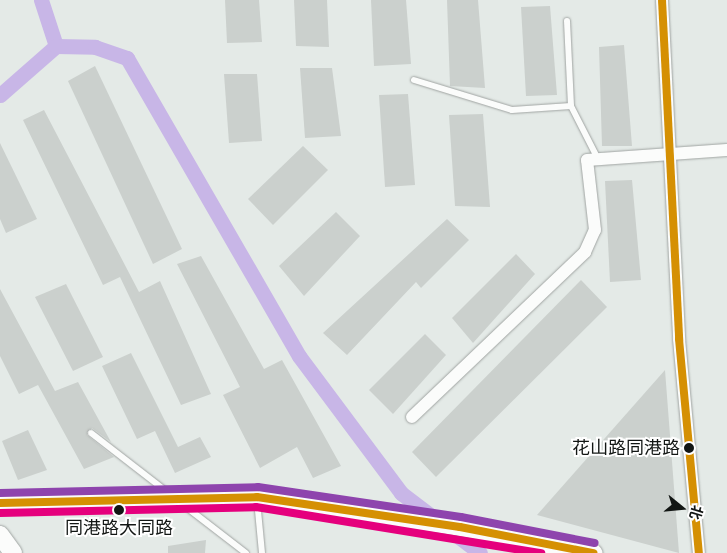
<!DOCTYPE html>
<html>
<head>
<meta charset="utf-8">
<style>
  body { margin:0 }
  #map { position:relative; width:727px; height:553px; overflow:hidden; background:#e4eae7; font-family:Jost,"Noto Sans SC",sans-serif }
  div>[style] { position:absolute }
  .canal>* { height:15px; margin:-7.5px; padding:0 7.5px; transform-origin:7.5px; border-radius:7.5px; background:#c8b6e7 }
  .building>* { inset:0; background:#cbd0cd }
  .roads { filter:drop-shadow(0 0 1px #a0a4a2) drop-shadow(0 0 1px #a0a4a2) }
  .lane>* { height:6px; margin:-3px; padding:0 3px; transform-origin:3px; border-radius:3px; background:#fbfcfb }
  .street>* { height:12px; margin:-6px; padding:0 6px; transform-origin:6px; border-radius:6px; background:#fbfcfb }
  .secondary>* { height:18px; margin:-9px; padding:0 9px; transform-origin:9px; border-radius:9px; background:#fbfcfb }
  .bus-1>* { height:8px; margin:-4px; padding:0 4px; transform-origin:4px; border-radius:4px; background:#d59003 }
  .bus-2>* { height:8px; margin:-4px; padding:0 4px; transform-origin:4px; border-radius:4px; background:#e5007d }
  .bus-3>* { height:8px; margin:-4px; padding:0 4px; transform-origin:4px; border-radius:4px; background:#8e44ad }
  .dots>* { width:14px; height:14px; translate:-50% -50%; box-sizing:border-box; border:2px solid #fff; border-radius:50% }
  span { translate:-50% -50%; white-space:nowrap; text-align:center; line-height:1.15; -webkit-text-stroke:4px #fff; paint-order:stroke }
  .bus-label { font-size:18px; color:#121614 }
  .right { translate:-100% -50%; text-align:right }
  .north { position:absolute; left:657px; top:483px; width:50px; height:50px; -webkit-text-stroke:4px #fff; paint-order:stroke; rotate:107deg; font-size:14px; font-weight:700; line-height:20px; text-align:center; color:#121614 }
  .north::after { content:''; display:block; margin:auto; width:18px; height:22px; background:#121614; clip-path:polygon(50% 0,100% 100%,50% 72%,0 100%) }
</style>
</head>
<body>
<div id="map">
  <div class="canal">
    <div style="left:41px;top:0;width:48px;rotate:71.9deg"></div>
    <div style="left:0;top:95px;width:74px;rotate:-41.2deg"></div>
    <div style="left:56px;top:46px;width:39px;rotate:1deg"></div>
    <div style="left:95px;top:47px;width:34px;rotate:19deg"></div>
    <div style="left:127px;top:58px;width:344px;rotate:60deg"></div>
    <div style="left:299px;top:356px;width:171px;rotate:53.3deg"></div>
    <div style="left:401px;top:493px;width:99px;rotate:37.2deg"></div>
  </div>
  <div class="building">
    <div style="clip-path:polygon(225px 0,259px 0,262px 42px,227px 43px)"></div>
    <div style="clip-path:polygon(294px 0,327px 0,329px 47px,296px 46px)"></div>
    <div style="clip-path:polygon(371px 0,406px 0,411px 64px,374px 66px)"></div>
    <div style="clip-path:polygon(447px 0,478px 0,485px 88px,450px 86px)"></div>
    <div style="clip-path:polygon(550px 6px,557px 95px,526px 96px,521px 7px)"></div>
    <div style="clip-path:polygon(624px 45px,632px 146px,602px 146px,599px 47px)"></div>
    <div style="clip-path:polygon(95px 66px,182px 249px,153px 264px,68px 81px)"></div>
    <div style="clip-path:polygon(300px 68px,332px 68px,341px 136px,305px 138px)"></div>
    <div style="clip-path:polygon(224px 74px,257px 74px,262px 141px,229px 143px)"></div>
    <div style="clip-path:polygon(408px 94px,415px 185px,385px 187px,379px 95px)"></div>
    <div style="clip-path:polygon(44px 110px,139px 292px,160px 281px,211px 394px,181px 405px,120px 277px,103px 285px,23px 120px)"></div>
    <div style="clip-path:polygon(483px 114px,490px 207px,455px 206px,449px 115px)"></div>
    <div style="clip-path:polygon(0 143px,37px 219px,6px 233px,0 219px)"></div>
    <div style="clip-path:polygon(303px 146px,328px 170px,273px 225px,248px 199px)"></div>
    <div style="clip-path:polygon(632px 180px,641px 280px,610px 282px,605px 181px)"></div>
    <div style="clip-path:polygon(336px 212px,360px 236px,304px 296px,279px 266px)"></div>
    <div style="clip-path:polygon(447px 219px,469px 240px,421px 288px,416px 282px,347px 355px,323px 333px)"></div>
    <div style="clip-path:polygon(516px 254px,535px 274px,473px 343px,452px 318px)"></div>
    <div style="clip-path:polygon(201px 256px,264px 369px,282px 360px,341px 466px,313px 478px,297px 447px,260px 468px,223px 395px,240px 387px,177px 264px)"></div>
    <div style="clip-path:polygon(581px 280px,607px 307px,436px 477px,412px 452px)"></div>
    <div style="clip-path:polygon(66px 284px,103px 357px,73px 371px,35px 297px)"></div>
    <div style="clip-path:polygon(0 289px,55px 391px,78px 382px,111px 442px,92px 428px,87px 435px,114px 457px,84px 469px,38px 385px,19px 394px,0 356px)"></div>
    <div style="clip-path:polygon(425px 334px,446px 355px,393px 414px,369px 390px)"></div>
    <div style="clip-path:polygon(131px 353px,178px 447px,200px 437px,211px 457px,175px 473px,155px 431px,137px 439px,102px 366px)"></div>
    <div style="clip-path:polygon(665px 370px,679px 553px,537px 515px)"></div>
    <div style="clip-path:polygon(28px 430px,47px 470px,18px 480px,2px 441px)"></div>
    <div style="clip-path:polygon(206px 540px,205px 553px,168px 553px,168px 546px)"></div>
  </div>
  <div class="roads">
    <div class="lane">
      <div style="left:567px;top:21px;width:85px;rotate:87.3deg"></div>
      <div style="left:571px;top:106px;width:59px;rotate:63deg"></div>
      <div style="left:414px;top:80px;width:102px;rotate:17deg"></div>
      <div style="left:512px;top:110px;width:59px;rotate:-3.9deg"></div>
      <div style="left:91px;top:433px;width:101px;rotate:37.8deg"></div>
      <div style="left:257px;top:500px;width:53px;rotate:84.6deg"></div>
      <div style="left:181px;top:503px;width:82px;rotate:37.6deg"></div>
    </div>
    <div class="street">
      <div style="left:662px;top:0;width:339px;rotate:87.1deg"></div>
      <div style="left:679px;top:339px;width:215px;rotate:84.7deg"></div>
      <div style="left:412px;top:417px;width:239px;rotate:-43.6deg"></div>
      <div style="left:585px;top:252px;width:24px;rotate:-66deg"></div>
      <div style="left:595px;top:230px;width:70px;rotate:-96.5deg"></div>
      <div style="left:587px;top:160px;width:140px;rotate:-4.1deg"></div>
    </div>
    <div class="secondary">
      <div style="left:0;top:503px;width:257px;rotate:-1.3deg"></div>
      <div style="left:257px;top:497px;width:205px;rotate:8.4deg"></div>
      <div style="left:460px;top:527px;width:136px;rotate:11.1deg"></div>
      <div style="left:0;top:535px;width:22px;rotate:54deg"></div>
    </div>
  </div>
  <div class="bus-1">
    <div style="left:662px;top:0;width:339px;rotate:87.1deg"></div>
    <div style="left:679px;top:339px;width:215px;rotate:84.7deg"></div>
    <div style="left:0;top:503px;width:257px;rotate:-1.3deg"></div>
    <div style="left:257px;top:497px;width:205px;rotate:8.4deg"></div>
    <div style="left:460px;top:527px;width:136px;rotate:11.1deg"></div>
  </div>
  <div class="bus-2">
    <div style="left:0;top:513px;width:256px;rotate:-1.3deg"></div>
    <div style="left:256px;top:507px;width:289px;rotate:9.2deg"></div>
  </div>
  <div class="bus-3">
    <div style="left:0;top:493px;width:258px;rotate:-1.3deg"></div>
    <div style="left:258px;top:487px;width:205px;rotate:8.4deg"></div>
    <div style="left:461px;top:517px;width:136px;rotate:11deg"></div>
  </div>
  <div class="dots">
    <div style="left:689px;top:448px;background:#121614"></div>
    <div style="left:119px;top:510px;background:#121614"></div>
  </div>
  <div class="bus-label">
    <span class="right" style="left:680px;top:448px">花山路同港路</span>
    <span style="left:119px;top:528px">同港路大同路</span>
  </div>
  <div class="north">北</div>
</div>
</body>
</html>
